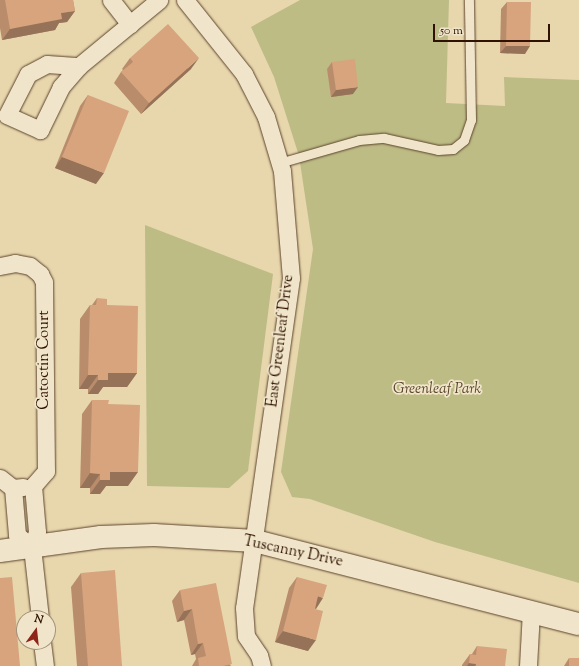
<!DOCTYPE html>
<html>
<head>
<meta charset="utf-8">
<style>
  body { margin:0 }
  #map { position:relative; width:579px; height:666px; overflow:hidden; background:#e8d7ad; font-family:"Sorts Mill Goudy",serif }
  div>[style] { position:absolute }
  .green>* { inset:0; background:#bdbc85 }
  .roads { filter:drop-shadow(0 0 1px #5d432c) drop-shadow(0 0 1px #5d432c) }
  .lane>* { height:9px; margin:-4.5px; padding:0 4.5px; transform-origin:4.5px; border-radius:4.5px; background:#f0e5ca }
  .street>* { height:17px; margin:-8.5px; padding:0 8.5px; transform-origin:8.5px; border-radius:8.5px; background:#f0e5ca }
  .secondary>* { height:22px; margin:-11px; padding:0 11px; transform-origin:11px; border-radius:11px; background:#f0e5ca }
  .wall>* { inset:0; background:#b98d6c }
  .shaded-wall>* { inset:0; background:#967358 }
  .building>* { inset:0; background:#d7a47e }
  span { translate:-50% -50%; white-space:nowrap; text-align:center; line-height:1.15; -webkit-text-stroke:3.5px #f0e5ca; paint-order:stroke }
  .street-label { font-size:15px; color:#2f1201 }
  .park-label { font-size:15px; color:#5a4529; font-style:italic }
  .north { position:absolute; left:16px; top:610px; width:40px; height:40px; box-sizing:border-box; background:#f0e5ca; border:1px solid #a3917a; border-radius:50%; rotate:15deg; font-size:11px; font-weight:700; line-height:16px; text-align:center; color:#2f1201 }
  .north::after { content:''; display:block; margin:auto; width:14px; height:18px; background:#8f2418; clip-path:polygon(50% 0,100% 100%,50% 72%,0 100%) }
  .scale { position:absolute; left:433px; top:24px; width:117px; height:18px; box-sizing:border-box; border:2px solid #2f1201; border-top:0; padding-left:5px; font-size:12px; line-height:14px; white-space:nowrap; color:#2f1201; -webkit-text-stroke:3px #f0e5ca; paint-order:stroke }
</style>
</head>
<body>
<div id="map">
  <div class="green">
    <div style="clip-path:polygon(300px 0,449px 0,446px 103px,505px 106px,504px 77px,579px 80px,579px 583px,435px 542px,310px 499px,292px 497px,281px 472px,313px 249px,299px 156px,274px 77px,251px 27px)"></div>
    <div style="clip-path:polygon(145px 225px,273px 274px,248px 471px,229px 488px,147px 486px)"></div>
  </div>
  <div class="roads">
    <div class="lane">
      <div style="left:279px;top:163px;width:83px;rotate:-16deg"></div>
      <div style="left:359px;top:140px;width:25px;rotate:-5deg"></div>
      <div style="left:384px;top:138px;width:55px;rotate:12.5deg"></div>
      <div style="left:438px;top:150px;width:15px;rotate:-4deg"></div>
      <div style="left:453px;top:149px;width:14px;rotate:-39deg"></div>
      <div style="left:464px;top:140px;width:21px;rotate:-71deg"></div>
      <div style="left:471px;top:120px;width:120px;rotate:-91deg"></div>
    </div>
    <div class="street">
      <div style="left:111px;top:0;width:31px;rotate:52deg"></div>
      <div style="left:185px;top:0;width:95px;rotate:51.4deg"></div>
      <div style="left:244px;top:74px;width:48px;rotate:62.9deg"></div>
      <div style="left:266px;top:117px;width:56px;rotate:73.5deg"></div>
      <div style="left:282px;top:171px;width:107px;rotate:85.2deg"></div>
      <div style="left:291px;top:278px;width:333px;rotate:98.1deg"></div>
      <div style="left:244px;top:608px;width:28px;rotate:86deg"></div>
      <div style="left:246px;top:636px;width:23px;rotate:56deg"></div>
      <div style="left:259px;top:655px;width:11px;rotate:75deg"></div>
      <div style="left:47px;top:64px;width:32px;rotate:4deg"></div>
      <div style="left:79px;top:66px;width:28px;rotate:131deg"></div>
      <div style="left:61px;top:87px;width:48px;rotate:116deg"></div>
      <div style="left:40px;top:130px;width:36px;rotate:-156deg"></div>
      <div style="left:7px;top:115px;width:46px;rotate:-62.9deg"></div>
      <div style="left:28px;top:74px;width:21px;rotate:-28deg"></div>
      <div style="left:79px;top:66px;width:104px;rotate:-39.5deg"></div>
      <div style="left:0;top:266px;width:15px;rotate:-11deg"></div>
      <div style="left:15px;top:263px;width:15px;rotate:11deg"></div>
      <div style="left:30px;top:266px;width:13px;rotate:39deg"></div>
      <div style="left:40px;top:274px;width:9px;rotate:63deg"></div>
      <div style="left:44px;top:282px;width:189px;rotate:89.4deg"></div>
      <div style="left:46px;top:471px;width:20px;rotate:131deg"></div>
      <div style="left:33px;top:486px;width:46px;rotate:85deg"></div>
      <div style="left:37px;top:532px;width:16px;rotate:108deg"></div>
      <div style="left:32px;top:547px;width:71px;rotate:83.6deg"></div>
      <div style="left:0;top:478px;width:16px;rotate:38deg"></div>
      <div style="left:13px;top:488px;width:10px;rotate:-6deg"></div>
      <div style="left:13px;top:488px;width:47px;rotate:85.1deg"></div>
      <div style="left:17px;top:535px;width:19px;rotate:39deg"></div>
      <div style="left:42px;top:642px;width:24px;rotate:83deg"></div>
      <div style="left:528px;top:666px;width:55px;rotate:-86.9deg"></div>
    </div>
    <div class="secondary">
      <div style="left:0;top:551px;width:102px;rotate:-7.9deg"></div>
      <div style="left:101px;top:537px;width:53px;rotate:-2.2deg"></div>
      <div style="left:154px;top:535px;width:101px;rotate:3.4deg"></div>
      <div style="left:255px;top:541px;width:334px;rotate:14.4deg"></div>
    </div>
  </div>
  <div class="wall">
    <div style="clip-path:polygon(0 0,73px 0,75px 11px,67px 22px,59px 23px,55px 30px,2px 40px,0 28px)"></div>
    <div style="clip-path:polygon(507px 2px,525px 54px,500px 53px,501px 9px)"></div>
    <div style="clip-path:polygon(130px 58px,191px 69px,141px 114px,114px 83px,121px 72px,123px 70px,122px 69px)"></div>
    <div style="clip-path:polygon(332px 62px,353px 94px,331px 97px,327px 69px)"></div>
    <div style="clip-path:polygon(88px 95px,96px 184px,55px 168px,80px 106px)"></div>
    <div style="clip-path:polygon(97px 298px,107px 305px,137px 373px,127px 387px,103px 387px,98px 394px,88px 394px,88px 389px,79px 389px,80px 319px,90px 305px,92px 305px)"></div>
    <div style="clip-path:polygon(92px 400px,108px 404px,128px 486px,106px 486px,100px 494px,90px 494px,90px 488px,80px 488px,82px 414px)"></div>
    <div style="clip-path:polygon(81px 573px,122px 666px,77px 666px,71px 587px)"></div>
    <div style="clip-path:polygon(297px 577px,316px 609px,315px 608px,308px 651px,275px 642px,289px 588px)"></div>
    <div style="clip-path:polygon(180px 590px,231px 666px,192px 666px,196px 659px,195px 654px,191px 655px,184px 620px,177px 622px,172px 601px)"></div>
    <div style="clip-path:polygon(477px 646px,505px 666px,462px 666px,462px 665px,470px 654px,472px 654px)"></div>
    <div style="clip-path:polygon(569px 658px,579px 666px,564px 666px)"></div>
  </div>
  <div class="shaded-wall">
    <div style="clip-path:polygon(75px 11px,67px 22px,59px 23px,55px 30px,2px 40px,10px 29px,61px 13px)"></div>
    <div style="clip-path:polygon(506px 46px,530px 46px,525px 54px,500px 53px)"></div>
    <div style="clip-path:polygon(199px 58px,191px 69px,141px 114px,149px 103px)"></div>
    <div style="clip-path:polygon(358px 87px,353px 94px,331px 97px,336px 90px)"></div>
    <div style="clip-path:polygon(62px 157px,104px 173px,96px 184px,55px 168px)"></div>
    <div style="clip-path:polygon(108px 373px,137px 373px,127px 387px,103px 387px,98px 394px,88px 394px,98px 380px)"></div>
    <div style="clip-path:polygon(88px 375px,98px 375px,88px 389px,79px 389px)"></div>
    <div style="clip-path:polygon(110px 472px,138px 472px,128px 486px,106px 486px,100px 494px,90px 494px,100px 480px)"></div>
    <div style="clip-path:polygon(90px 473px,100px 474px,90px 488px,80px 488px)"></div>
    <div style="clip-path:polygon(318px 596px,323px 598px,316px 609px,310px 607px)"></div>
    <div style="clip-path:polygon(192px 609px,184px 620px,177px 622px,184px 611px)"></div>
    <div style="clip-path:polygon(283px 631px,316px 640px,308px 651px,275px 642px)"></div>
    <div style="clip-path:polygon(203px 643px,195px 654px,191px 655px,198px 644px)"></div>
    <div style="clip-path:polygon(469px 663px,476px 664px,475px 666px,467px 666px)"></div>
  </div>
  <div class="building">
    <div style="clip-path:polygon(5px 0,73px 0,75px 11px,61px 13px,62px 19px,10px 29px)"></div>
    <div style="clip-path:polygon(507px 2px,531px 2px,530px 46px,506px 46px)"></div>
    <div style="clip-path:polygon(168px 24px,199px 58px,149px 103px,121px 72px,133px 62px,130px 58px)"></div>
    <div style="clip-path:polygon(355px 59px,358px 87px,336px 90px,332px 62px)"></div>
    <div style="clip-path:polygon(88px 95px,129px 111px,104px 173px,62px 157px)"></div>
    <div style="clip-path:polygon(97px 298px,107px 299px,107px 305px,138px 306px,137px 373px,108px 373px,108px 380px,98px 380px,98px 375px,88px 375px,90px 305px,96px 305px)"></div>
    <div style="clip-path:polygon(92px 400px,109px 400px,108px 404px,140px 405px,138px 472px,110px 472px,110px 480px,100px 480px,100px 474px,90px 473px)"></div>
    <div style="clip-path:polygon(115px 570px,122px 666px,88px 666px,81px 573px)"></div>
    <div style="clip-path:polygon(12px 577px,20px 666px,0 666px,0 578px)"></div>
    <div style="clip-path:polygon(297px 577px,327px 585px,323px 598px,318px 596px,315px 609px,323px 611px,316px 640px,283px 631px)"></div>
    <div style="clip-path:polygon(216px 583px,232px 664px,223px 666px,199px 666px,198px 658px,206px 656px,203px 643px,198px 644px,192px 609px,184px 611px,180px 590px)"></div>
    <div style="clip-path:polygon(477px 646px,507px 649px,505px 666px,476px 666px,476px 664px,469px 663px,470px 654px,476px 655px)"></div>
    <div style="clip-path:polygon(569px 658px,579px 658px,579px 666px,569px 666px)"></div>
  </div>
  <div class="street-label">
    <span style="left:281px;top:341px;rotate:-83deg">East Greenleaf Drive</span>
    <span style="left:45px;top:360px;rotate:-90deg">Catoctin Court</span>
    <span style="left:293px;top:552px;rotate:12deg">Tuscanny Drive</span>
  </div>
  <div class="park-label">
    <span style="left:437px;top:390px">Greenleaf Park</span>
  </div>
  <div class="north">N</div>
  <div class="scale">50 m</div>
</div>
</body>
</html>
